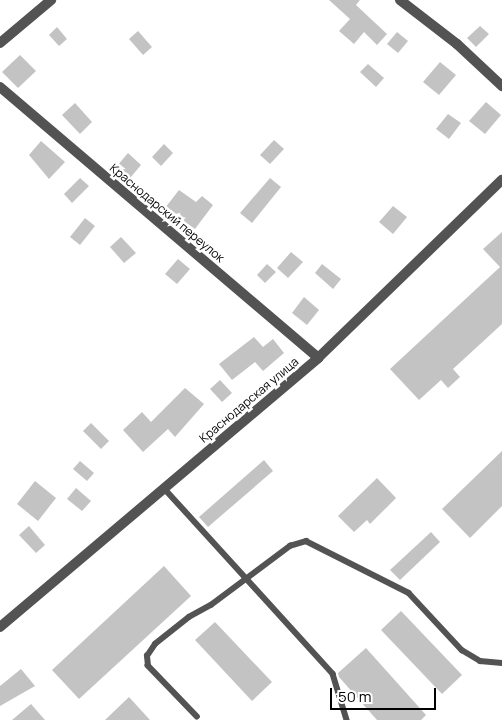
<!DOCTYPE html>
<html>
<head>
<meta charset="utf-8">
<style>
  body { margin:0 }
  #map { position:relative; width:502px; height:720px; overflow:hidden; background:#fff; font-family:Manrope,sans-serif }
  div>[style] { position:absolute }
  .building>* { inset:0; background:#c3c3c3 }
  .lane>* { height:5.5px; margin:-2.75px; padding:0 2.75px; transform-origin:2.75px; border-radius:2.75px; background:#535353 }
  .street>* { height:10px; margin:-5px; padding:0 5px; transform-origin:5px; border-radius:5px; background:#535353 }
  span { translate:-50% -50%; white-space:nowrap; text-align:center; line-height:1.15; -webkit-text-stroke:5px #fff; paint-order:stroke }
  .street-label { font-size:12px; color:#000 }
  .scale { position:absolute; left:330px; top:688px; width:106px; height:22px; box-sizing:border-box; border:2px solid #000; border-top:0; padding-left:6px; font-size:15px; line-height:18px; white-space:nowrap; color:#000; -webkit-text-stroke:4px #fff; paint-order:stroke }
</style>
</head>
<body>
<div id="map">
  <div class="building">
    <div style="clip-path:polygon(329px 0,360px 0,356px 5px,387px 34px,377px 45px,364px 32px,354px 44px,339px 31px,350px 19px)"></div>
    <div style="clip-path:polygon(480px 26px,489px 34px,476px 47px,467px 38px)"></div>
    <div style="clip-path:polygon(57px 27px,67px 39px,59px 46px,49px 35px)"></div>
    <div style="clip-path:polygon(138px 31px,152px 47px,143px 55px,129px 39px)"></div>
    <div style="clip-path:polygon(397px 32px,408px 41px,398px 53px,387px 44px)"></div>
    <div style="clip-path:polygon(20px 55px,36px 71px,18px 88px,2px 72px)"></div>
    <div style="clip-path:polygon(440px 62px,456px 75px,439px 95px,423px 82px)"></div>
    <div style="clip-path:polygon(368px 64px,384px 78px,376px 87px,360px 72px)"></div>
    <div style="clip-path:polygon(486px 102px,501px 115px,485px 134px,469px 121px)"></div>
    <div style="clip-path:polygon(75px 103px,92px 122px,80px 134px,62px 115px)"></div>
    <div style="clip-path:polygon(448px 114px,461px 123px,449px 139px,436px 129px)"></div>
    <div style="clip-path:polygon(274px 140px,284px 149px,270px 164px,260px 155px)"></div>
    <div style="clip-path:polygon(41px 141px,65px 162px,49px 179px,29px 155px)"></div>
    <div style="clip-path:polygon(164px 144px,173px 153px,161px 166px,152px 157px)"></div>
    <div style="clip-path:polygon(128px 153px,141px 165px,130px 178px,117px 166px)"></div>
    <div style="clip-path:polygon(80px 178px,89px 186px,72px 203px,64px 194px)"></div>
    <div style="clip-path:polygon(270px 178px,281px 187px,252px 223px,240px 213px)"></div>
    <div style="clip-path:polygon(179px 190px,196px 202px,202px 196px,213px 205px,195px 229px,165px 208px)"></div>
    <div style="clip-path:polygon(393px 206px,407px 217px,393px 234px,379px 222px)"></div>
    <div style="clip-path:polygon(85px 218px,95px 226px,80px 245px,70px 237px)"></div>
    <div style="clip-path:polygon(502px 232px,502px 324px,453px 369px,460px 377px,448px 388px,441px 380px,419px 400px,390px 369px,500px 267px,483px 249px)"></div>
    <div style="clip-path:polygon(121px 237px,136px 253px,124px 263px,110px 247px)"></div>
    <div style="clip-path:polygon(291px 252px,303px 262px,288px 278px,277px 268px)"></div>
    <div style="clip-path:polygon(178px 259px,190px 269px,177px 284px,165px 274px)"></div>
    <div style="clip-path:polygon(267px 264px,276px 272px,265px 283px,257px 275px)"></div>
    <div style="clip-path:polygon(322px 264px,341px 279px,333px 289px,315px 273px)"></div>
    <div style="clip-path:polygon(304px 297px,319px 310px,307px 325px,292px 313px)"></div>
    <div style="clip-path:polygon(254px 337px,263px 347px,273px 339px,284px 353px,263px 371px,255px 362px,232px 380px,219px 364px)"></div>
    <div style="clip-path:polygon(220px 380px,232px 393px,222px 402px,210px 389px)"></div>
    <div style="clip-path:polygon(185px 388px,204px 404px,175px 437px,168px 429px,143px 452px,123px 430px,142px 412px,151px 422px)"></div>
    <div style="clip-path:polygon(91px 423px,109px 441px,101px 449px,83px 431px)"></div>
    <div style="clip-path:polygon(502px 451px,502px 506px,470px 538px,442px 509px)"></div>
    <div style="clip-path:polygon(264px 460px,273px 471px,208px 527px,199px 517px)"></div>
    <div style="clip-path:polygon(80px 461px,94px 473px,87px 481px,73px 469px)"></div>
    <div style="clip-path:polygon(377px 478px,396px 498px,370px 524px,367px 520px,354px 532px,338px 516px)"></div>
    <div style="clip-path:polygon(35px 481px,56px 498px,38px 521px,17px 504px)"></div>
    <div style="clip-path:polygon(76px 488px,91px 501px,82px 511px,67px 499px)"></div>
    <div style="clip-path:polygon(29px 526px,45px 545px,36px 553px,19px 535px)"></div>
    <div style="clip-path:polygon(431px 532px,440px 542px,400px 580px,390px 570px)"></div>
    <div style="clip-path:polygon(164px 566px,191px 596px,79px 699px,52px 670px)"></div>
    <div style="clip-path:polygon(401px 611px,462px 675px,442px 694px,381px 630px)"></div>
    <div style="clip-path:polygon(215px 622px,272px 682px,252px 701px,195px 640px)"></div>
    <div style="clip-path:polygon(366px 648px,426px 715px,421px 720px,377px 720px,339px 677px,338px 673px)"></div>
    <div style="clip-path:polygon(21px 669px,35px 686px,0 706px,0 686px)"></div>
    <div style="clip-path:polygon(129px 697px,150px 720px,105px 720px)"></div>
    <div style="clip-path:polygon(31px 704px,45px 720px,12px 720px)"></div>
  </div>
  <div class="lane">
    <div style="left:164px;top:488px;width:251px;rotate:47.7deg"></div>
    <div style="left:333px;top:674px;width:48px;rotate:73.1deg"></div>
    <div style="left:197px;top:717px;width:71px;rotate:-133.9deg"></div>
    <div style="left:148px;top:666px;width:10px;rotate:-96deg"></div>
    <div style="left:147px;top:656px;width:14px;rotate:-56deg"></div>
    <div style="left:155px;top:644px;width:43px;rotate:-38.5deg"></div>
    <div style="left:189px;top:617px;width:25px;rotate:-29deg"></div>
    <div style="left:211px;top:605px;width:99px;rotate:-36.8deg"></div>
    <div style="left:290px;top:546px;width:17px;rotate:-17deg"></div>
    <div style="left:306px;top:541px;width:115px;rotate:26.8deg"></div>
    <div style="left:409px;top:593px;width:78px;rotate:47.1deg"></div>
    <div style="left:462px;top:650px;width:21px;rotate:31deg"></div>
    <div style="left:480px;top:661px;width:22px;rotate:5deg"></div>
  </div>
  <div class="street">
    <div style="left:400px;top:0;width:72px;rotate:37.7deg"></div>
    <div style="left:457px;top:44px;width:62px;rotate:43deg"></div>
    <div style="left:0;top:43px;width:67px;rotate:-40.1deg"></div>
    <div style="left:0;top:87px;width:418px;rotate:40.4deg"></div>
    <div style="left:0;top:627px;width:417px;rotate:-40.2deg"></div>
    <div style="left:318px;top:358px;width:256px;rotate:-44.1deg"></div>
  </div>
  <div class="street-label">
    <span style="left:167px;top:213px;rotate:40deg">Краснодарский переулок</span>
    <span style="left:249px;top:400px;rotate:-40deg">Краснодарская улица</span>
  </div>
  <div class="scale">50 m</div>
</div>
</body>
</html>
